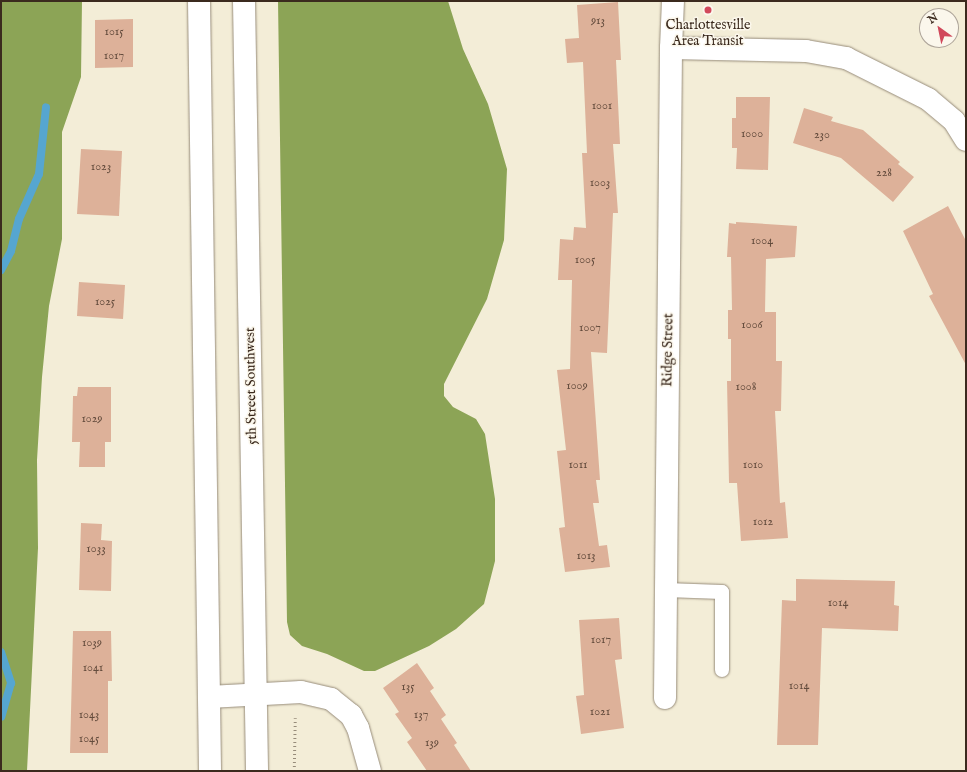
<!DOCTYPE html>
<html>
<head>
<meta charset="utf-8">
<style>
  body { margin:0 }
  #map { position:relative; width:967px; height:772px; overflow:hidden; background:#f3edd7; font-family:"IM FELL English",serif }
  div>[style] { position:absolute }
  .forest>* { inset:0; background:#8ca456 }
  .stream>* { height:8px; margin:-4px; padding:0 4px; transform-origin:4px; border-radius:4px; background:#56a6d0 }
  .building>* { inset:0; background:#ddb199 }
  .path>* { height:2.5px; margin-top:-1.25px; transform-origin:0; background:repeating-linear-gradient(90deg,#978c7a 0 1px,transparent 0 4px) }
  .roads { filter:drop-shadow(0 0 1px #978c7a) drop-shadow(0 0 1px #978c7a) }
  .lane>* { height:14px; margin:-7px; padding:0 7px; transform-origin:7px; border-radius:7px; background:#fff }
  .street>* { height:22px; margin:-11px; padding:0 11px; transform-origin:11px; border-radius:11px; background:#fff }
  .secondary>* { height:22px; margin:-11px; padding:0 11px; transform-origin:11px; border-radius:11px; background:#fff }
  .dots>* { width:11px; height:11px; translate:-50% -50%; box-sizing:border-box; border:2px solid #fbf7ec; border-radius:50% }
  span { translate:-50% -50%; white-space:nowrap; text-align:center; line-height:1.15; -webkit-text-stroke:3px #fbf7ec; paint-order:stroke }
  .number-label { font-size:12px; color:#644c3d }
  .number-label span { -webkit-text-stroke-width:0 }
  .poi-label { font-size:14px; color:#3b2a1e }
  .street-label { font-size:14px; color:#3b2a1e }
  .frame { position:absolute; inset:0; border:2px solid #3b2a1e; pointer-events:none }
  .north { position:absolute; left:919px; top:8px; width:40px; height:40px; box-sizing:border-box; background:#fbf7ec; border:1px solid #aea59a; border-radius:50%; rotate:327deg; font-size:11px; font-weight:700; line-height:16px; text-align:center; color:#3b2a1e }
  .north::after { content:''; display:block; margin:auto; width:14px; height:18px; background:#d1495b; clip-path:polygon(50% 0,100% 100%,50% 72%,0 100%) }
</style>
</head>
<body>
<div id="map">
  <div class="forest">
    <div style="clip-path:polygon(1px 1px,82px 1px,81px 77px,62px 132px,62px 239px,49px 306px,42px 377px,37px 460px,38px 548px,27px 771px,1px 771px)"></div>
    <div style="clip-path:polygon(278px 1px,448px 1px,463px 49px,488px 104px,507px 169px,504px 240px,487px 299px,444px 384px,444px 396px,453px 407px,476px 419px,485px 434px,495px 499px,495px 561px,484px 604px,456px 629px,429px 646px,375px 671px,364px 671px,327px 654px,302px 646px,290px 635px,287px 622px)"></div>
  </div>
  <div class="stream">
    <div style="left:1px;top:270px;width:21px;rotate:-62deg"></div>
    <div style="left:11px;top:251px;width:33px;rotate:-76deg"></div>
    <div style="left:19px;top:219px;width:49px;rotate:-66deg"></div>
    <div style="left:39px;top:174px;width:67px;rotate:-84deg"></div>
    <div style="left:1px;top:652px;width:33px;rotate:72deg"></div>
    <div style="left:11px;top:683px;width:35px;rotate:106deg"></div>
  </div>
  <div class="building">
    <div style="clip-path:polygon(618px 2px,621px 60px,616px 60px,620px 144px,613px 144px,618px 213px,613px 213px,607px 353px,591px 352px,600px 480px,596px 480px,599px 503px,593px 503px,599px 546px,607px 545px,610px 567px,565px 572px,559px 528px,565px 527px,557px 451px,566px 450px,557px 370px,570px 369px,572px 280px,558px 280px,560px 239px,573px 240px,574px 227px,586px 228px,582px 153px,587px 153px,583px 62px,567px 63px,565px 39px,579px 38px,577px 5px)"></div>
    <div style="clip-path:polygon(133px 19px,133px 67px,95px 68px,95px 20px)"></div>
    <div style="clip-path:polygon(736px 97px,770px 97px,768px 170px,736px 169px,737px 148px,732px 148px,732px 118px,736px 118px)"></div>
    <div style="clip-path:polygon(804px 108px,833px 117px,831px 121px,863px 130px,900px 162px,898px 164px,914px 177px,893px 202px,841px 158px,793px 143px)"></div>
    <div style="clip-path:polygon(81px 149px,122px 151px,119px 216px,77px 214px)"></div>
    <div style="clip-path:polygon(948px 206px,966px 241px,966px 365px,929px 296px,933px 294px,903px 231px)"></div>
    <div style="clip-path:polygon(736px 222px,797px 226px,795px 257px,766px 259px,765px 312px,776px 312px,776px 361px,782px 361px,781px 411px,775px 411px,780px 503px,785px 502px,788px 538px,741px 541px,737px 483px,729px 483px,727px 381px,731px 381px,731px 339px,728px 339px,728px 310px,732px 310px,731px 257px,727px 257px,729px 223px,736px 224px)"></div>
    <div style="clip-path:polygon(79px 282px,125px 285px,123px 319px,77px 316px)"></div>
    <div style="clip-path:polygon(78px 387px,111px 387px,111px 442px,105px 442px,105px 467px,79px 467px,80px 442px,72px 442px,73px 396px,77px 396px)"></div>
    <div style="clip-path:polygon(81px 523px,102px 524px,101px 540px,112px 541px,111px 591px,79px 590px)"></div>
    <div style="clip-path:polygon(796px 579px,895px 581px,894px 605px,899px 606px,898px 631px,822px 628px,818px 745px,777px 745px,782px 600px,796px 601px)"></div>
    <div style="clip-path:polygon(619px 618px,622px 659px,615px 660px,624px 728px,581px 734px,576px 696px,584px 695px,579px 620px)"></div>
    <div style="clip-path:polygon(73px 631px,111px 631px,112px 681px,108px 681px,108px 753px,70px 753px)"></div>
    <div style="clip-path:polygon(417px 663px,434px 688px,430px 691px,446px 715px,441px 719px,457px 743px,454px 745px,471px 771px,427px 771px,407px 742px,412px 738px,395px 714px,399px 712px,383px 688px)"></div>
  </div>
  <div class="path">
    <div style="left:294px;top:771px;width:53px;rotate:-88.9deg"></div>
  </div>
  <div class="roads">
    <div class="lane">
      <div style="left:666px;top:590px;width:56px;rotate:2deg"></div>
      <div style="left:722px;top:592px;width:78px;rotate:90deg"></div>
    </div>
    <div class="street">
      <div style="left:671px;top:48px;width:135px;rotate:1.3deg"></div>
      <div style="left:806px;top:51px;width:41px;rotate:9.9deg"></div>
      <div style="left:846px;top:58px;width:92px;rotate:26.6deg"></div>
      <div style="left:928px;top:99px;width:34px;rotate:40deg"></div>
      <div style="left:954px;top:121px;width:22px;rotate:58deg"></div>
      <div style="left:209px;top:697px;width:92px;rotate:-3.1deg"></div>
      <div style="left:301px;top:692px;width:31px;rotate:13deg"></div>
      <div style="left:331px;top:699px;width:26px;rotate:39deg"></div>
      <div style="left:351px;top:715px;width:15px;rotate:62deg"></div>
      <div style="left:358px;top:728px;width:45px;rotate:74.4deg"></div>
      <div style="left:665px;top:698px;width:650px;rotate:-89.47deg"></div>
      <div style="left:671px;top:48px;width:47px;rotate:-87.6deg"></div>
    </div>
    <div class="secondary">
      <div style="left:199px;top:1px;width:770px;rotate:89.18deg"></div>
      <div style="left:244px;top:1px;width:770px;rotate:89.03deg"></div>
    </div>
  </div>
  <div class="dots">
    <div style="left:708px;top:10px;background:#d1495b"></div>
  </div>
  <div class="number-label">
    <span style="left:598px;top:21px">913</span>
    <span style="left:114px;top:32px">1015</span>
    <span style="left:114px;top:56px">1017</span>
    <span style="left:602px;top:106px">1001</span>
    <span style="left:752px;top:134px">1000</span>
    <span style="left:822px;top:135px">230</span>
    <span style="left:101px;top:167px">1023</span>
    <span style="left:884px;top:173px">228</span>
    <span style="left:600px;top:183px">1003</span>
    <span style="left:762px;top:241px">1004</span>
    <span style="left:585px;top:260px">1005</span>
    <span style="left:105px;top:302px">1025</span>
    <span style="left:752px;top:325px">1006</span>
    <span style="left:590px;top:328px">1007</span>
    <span style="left:577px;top:386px">1009</span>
    <span style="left:746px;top:387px">1008</span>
    <span style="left:92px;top:419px">1029</span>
    <span style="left:578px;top:465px">1011</span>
    <span style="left:753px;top:465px">1010</span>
    <span style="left:763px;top:522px">1012</span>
    <span style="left:96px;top:549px">1033</span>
    <span style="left:586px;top:556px">1013</span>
    <span style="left:838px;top:603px">1014</span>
    <span style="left:601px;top:640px">1017</span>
    <span style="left:92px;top:643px">1039</span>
    <span style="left:93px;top:668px">1041</span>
    <span style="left:799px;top:686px">1014</span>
    <span style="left:408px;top:687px">135</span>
    <span style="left:600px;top:712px">1021</span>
    <span style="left:89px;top:715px">1043</span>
    <span style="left:421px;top:715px">137</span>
    <span style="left:89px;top:739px">1045</span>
    <span style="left:432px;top:743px">139</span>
  </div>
  <div class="poi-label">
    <span style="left:708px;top:33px">Charlottesville<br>Area Transit</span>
  </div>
  <div class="street-label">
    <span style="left:668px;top:350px;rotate:-89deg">Ridge Street</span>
    <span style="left:251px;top:386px;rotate:-91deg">5th Street Southwest</span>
  </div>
  <div class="frame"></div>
  <div class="north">N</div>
</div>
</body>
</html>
